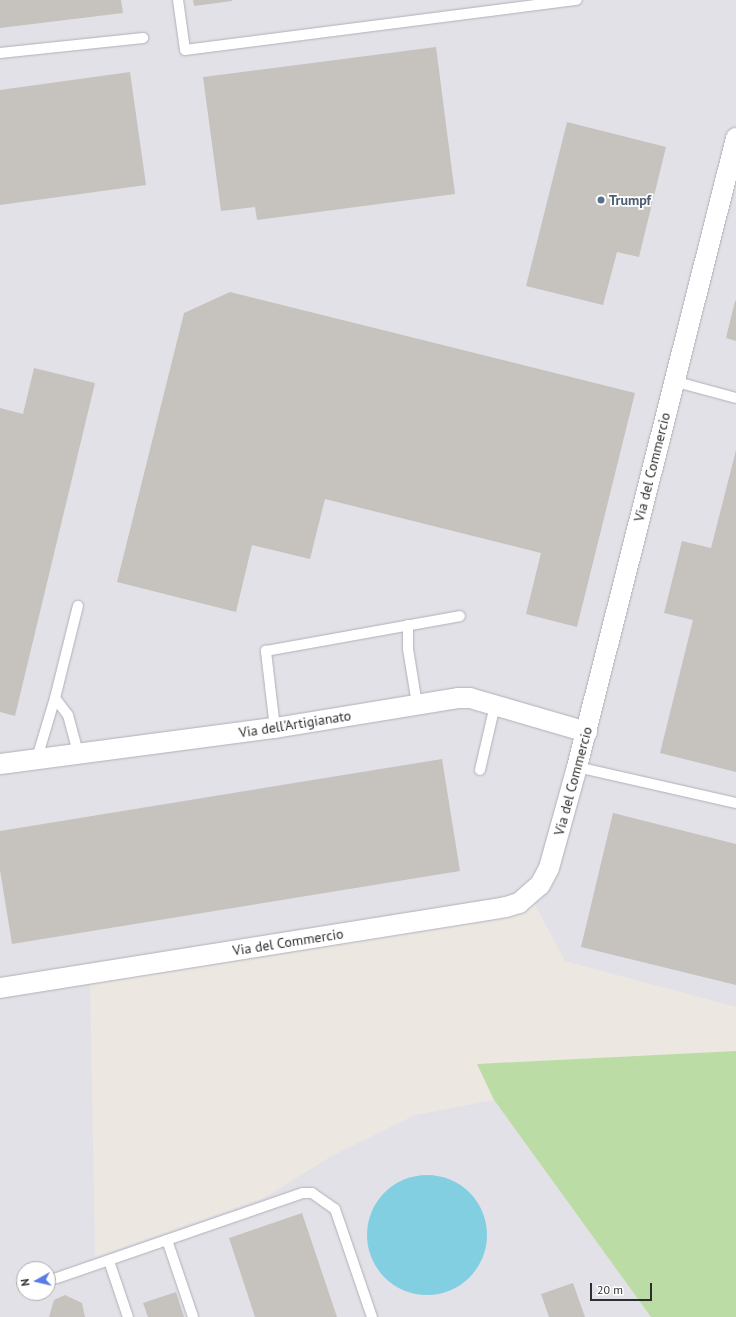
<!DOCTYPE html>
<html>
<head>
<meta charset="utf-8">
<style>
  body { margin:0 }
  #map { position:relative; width:736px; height:1317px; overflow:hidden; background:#ede7e2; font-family:"PT Sans",sans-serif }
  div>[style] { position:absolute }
  .industrial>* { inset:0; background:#e2e1e7 }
  .green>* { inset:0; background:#bcdca6 }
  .water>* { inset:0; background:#83cfe2 }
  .round { border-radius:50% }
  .building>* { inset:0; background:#c6c2bd }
  .roads { filter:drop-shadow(0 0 1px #aeb1b8) drop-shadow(0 0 1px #aeb1b8) }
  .service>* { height:10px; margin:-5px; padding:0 5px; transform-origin:5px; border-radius:5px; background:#fff }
  .minor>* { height:20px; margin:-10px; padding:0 10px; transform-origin:10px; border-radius:10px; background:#fff }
  .dots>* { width:11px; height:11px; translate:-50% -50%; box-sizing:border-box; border:2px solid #fff; border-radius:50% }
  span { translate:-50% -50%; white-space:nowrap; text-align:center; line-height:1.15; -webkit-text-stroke:3.5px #fff; paint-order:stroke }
  .service-label { font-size:14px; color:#4e5e75; font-weight:700 }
  .left { translate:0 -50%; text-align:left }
  .street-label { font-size:14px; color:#2e2e2e }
  .north { position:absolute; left:16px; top:1261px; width:40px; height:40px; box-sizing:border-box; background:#fff; border:1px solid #ababab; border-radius:50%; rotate:262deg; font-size:11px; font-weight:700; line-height:16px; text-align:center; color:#2e2e2e }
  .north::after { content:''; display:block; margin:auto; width:14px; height:18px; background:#577ce5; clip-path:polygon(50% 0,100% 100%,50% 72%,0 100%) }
  .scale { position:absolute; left:590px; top:1283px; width:62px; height:18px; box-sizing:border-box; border:2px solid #2e2e2e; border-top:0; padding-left:5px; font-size:12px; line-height:14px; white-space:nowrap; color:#2e2e2e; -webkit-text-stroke:3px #fff; paint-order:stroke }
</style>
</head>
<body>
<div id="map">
  <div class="industrial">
    <div style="clip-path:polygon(evenodd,0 0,736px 0,736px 1007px,565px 961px,530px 895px,90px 974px,95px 1257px,264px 1198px,330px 1157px,415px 1115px,494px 1100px,651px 1317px,0 1317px,0 0,24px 1269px,48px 1269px,48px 1293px,24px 1293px,24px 1269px)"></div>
  </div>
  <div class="green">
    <div style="clip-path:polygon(736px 1051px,736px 1317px,651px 1317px,494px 1100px,477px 1064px)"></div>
  </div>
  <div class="water">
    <div class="round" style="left:367px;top:1175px;width:120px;height:120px"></div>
  </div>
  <div class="building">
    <div style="clip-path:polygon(0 0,121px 0,123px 13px,0 28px)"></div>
    <div style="clip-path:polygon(193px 0,232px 0,232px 1px,194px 6px)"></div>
    <div style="clip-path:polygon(436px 47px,455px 194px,257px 220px,255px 207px,221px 211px,203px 77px)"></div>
    <div style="clip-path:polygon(130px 72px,146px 185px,0 205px,0 90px)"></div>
    <div style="clip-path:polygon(567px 122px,666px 147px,639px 257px,617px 252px,603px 305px,526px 286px)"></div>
    <div style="clip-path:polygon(230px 292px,635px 393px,577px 627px,526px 614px,541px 553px,325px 499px,310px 559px,252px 545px,236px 612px,117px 582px,184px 313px)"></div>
    <div style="clip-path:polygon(735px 301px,736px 301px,736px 341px,726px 338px)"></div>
    <div style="clip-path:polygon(34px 368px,95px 383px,15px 716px,0 712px,0 408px,23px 414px)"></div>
    <div style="clip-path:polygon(736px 450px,736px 772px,660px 753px,693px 620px,664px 613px,682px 541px,711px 548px)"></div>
    <div style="clip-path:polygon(442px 759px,460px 871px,12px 944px,0 870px,0 831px)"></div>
    <div style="clip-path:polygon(613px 813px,736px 844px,736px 985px,581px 947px)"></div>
    <div style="clip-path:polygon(302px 1213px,337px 1317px,255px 1317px,229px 1238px)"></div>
    <div style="clip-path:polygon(573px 1283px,585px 1317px,549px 1317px,541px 1294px)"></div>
    <div style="clip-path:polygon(176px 1292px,184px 1317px,148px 1317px,143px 1303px)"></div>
    <div style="clip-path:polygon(65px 1295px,82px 1303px,85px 1317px,49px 1317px,54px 1300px)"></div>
  </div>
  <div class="roads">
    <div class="service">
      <div style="left:178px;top:0;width:50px;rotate:82deg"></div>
      <div style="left:185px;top:50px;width:395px;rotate:-7.3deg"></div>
      <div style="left:0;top:53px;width:144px;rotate:-6deg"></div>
      <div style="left:673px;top:381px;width:65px;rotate:15.1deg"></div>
      <div style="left:408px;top:625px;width:24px;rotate:90deg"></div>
      <div style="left:408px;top:649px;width:56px;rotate:80.7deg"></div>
      <div style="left:55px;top:698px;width:95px;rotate:-76deg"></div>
      <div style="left:275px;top:728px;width:78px;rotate:-96.7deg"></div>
      <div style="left:266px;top:651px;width:197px;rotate:-10.2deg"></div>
      <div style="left:37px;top:758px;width:63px;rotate:-73.3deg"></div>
      <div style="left:55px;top:698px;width:21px;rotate:53deg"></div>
      <div style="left:68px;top:715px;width:39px;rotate:75deg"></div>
      <div style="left:577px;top:767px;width:163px;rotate:12.8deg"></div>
      <div style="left:480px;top:770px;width:67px;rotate:-77deg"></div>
      <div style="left:167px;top:1240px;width:81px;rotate:71.3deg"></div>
      <div style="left:109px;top:1261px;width:59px;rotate:71.3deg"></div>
      <div style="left:57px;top:1278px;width:260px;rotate:-19.1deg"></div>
      <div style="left:303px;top:1193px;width:9px"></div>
      <div style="left:312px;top:1193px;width:28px;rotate:35deg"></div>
      <div style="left:335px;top:1209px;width:114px;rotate:71.1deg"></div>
    </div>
    <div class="minor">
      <div style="left:0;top:764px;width:277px;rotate:-7.5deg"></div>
      <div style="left:275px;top:728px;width:185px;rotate:-9.3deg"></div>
      <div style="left:458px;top:698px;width:12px"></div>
      <div style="left:470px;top:698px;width:122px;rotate:16.2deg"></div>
      <div style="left:0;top:988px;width:512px;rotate:-9.09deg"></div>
      <div style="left:506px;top:907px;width:14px;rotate:-17deg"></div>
      <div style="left:519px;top:903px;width:28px;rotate:-41deg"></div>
      <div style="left:540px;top:885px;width:19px;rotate:-62deg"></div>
      <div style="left:549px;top:868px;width:105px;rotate:-74.5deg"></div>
      <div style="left:577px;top:767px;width:649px;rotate:-75.81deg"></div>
    </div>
  </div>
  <div class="dots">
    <div style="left:601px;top:200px;background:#5c6f8a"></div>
  </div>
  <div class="service-label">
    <span class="left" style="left:609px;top:200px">Trumpf</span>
  </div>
  <div class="street-label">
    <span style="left:652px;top:467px;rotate:-76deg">Via del Commercio</span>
    <span style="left:295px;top:724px;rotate:-9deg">Via dell'Artigianato</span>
    <span style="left:573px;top:781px;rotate:-75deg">Via del Commercio</span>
    <span style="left:288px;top:942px;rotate:-9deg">Via del Commercio</span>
  </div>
  <div class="north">N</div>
  <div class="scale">20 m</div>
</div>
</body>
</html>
